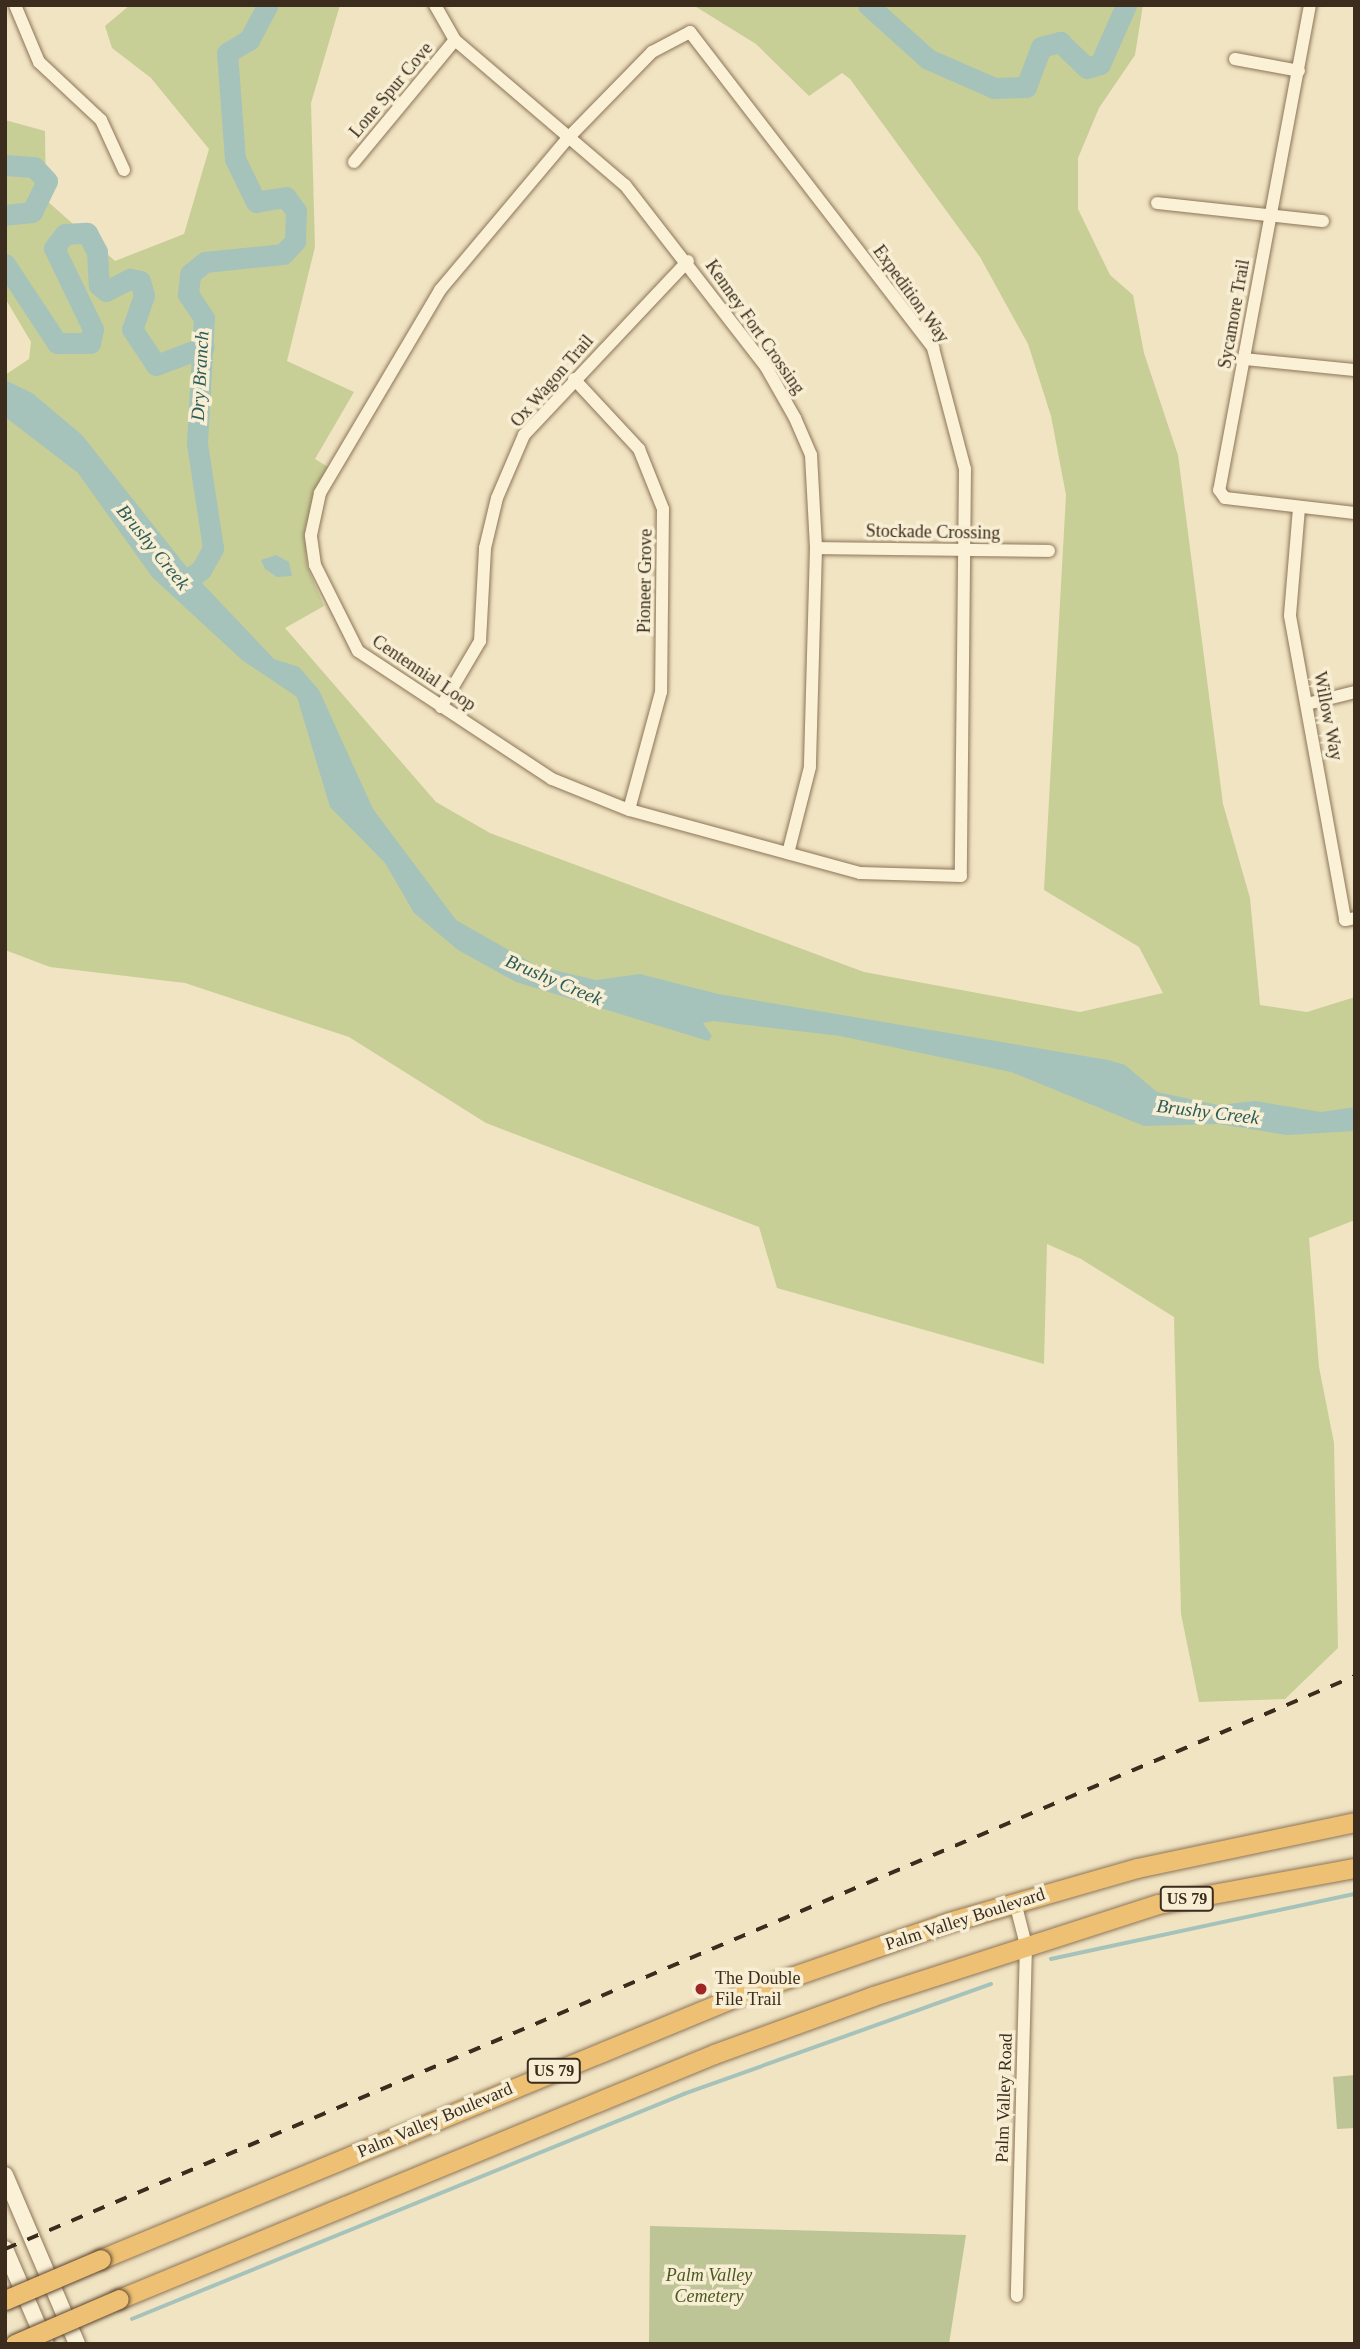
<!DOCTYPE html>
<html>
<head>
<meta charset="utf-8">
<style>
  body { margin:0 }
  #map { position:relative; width:1360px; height:2349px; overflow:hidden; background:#f1e4c3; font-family:Georgia,serif }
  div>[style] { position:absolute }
  .green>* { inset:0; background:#c8cf96 }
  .cemetery>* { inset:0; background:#bdc496 }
  .water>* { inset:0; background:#a5c3bb }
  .stream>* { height:3.5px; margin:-1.75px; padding:0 1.75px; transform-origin:1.75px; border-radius:1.75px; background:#a5c3bb }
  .river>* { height:21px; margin:-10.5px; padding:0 10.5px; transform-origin:10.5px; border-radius:10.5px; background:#a5c3bb }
  .roads { filter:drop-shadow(0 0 2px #8c7558) drop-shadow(0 0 2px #8c7558) }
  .minor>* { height:12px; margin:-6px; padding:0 6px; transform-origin:6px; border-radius:6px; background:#fbf1d7 }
  .secondary>* { height:16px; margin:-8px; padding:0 8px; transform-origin:8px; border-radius:8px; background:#fbf1d7 }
  .trunk>* { height:19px; margin:-9.5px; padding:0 9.5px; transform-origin:9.5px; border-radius:9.5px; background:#edc074 }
  .rail>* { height:3.5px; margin-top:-1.75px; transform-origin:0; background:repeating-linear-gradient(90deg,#3b2c1d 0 12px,transparent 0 24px) }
  .bridges { filter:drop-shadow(0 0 2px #5a432d) drop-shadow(0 0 2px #5a432d) }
  .trunk-bridge>* { height:19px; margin:-9.5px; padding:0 9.5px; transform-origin:9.5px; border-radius:9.5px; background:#edc074 }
  .dots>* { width:19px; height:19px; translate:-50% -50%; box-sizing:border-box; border:4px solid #f7eed3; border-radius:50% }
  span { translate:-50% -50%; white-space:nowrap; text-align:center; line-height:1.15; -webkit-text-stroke:7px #f7eed3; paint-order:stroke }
  .shield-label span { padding:2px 5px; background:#f7eed3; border:2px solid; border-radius:5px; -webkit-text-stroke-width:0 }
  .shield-label { font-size:16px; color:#3b2c1d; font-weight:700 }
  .street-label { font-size:18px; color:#3b2c1d }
  .poi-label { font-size:18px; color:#3b2c1d }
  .left { translate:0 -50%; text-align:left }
  .park-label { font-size:18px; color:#4a5923; font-style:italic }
  .water-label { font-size:19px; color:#2c5c59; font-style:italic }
  .frame { position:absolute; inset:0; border:7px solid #3b2c1d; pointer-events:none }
</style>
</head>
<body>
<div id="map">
  <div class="green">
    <div style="clip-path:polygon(130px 5px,340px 5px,311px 103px,315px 247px,287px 361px,354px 392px,315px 459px,328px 467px,305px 528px,307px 566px,324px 606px,285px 628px,436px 802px,490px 833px,864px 972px,1080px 1012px,1163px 993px,1139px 947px,1044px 890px,1066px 495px,1051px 416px,1028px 344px,980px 257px,850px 79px,842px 73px,809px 96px,756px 44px,693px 5px,1143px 5px,1135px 55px,1099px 108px,1078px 158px,1078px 209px,1110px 275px,1133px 295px,1144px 353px,1178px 455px,1223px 804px,1250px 898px,1260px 1005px,1307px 1012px,1355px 997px,1355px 1220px,1309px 1238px,1319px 1367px,1334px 1443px,1338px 1648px,1285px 1699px,1199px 1702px,1181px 1614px,1174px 1317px,1081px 1259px,1047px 1244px,1044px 1364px,777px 1288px,759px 1227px,486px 1123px,349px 1037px,185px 983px,50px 967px,5px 950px,5px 375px,29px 359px,31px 342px,5px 298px,5px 120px,45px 131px,46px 200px,115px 261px,184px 234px,209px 149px,151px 78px,112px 48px,105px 26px)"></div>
  </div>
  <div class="cemetery">
    <div style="clip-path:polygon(1355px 2075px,1355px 2128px,1337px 2129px,1333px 2077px)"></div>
    <div style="clip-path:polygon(650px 2226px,966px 2235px,949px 2344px,649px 2344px)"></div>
  </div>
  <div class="water">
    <div style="clip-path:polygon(5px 380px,32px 393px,82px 435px,185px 565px,274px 659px,299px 667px,319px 690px,373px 809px,456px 920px,537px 966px,596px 980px,640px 974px,718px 994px,1108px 1060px,1125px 1065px,1157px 1092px,1218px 1105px,1255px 1101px,1321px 1112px,1355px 1107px,1355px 1131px,1287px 1135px,1218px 1124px,1144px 1126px,1011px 1072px,840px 1036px,713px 1021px,703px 1023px,712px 1036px,708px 1041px,516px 982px,458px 950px,414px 913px,385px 863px,330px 807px,297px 697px,242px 660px,152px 577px,78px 473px,5px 417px)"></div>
    <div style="clip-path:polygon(276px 555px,289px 562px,292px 576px,277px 577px,265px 569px,261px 560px)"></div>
  </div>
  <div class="stream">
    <div style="left:1051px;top:1959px;width:311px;rotate:-12.1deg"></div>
    <div style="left:132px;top:2319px;width:596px;rotate:-22.18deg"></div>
    <div style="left:684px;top:2094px;width:326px;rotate:-19.7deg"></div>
  </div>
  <div class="river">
    <div style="left:868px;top:5px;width:81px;rotate:42deg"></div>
    <div style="left:928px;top:59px;width:72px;rotate:23.7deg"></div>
    <div style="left:994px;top:88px;width:32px;rotate:-2deg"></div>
    <div style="left:1026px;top:87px;width:43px;rotate:-69.4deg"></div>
    <div style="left:1041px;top:47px;width:20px;rotate:-15deg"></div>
    <div style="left:1060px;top:42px;width:37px;rotate:44deg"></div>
    <div style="left:1087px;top:68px;width:14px;rotate:-17deg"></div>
    <div style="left:1100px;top:64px;width:64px;rotate:-66.2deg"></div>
    <div style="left:5px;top:165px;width:29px;rotate:4deg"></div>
    <div style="left:34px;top:167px;width:19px;rotate:47deg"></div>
    <div style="left:47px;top:181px;width:34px;rotate:116deg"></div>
    <div style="left:32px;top:212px;width:27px;rotate:174deg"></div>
    <div style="left:5px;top:264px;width:95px;rotate:56.6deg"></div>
    <div style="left:57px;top:343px;width:33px"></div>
    <div style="left:90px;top:343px;width:14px;rotate:-78deg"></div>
    <div style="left:93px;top:329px;width:90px;rotate:-115.7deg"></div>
    <div style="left:54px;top:248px;width:18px;rotate:-52deg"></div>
    <div style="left:65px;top:234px;width:22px;rotate:-3deg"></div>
    <div style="left:87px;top:233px;width:21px;rotate:62deg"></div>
    <div style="left:97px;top:252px;width:33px;rotate:87deg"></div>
    <div style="left:99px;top:285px;width:9px;rotate:41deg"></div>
    <div style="left:106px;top:291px;width:27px;rotate:-27deg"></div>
    <div style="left:130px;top:279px;width:10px;rotate:11deg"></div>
    <div style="left:140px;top:281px;width:15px;rotate:74deg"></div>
    <div style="left:144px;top:295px;width:36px;rotate:109deg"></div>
    <div style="left:132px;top:329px;width:43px;rotate:56.3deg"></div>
    <div style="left:156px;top:365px;width:51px;rotate:-20.6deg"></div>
    <div style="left:180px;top:585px;width:26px;rotate:-36deg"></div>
    <div style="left:201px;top:570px;width:25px;rotate:-61deg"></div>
    <div style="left:213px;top:548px;width:106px;rotate:-98.7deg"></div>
    <div style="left:197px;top:443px;width:125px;rotate:-86.8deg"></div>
    <div style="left:204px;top:318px;width:29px;rotate:-124deg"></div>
    <div style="left:188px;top:294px;width:20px;rotate:-84deg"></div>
    <div style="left:190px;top:274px;width:19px;rotate:-39deg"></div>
    <div style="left:205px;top:262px;width:78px;rotate:-5.9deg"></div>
    <div style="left:283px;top:254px;width:18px;rotate:-47deg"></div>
    <div style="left:295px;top:241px;width:30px;rotate:-88deg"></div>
    <div style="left:296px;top:211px;width:17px;rotate:-126deg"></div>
    <div style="left:286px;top:197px;width:30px;rotate:171deg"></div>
    <div style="left:256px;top:202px;width:48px;rotate:-116deg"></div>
    <div style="left:235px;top:159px;width:106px;rotate:-94.3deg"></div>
    <div style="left:227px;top:53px;width:26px;rotate:-31deg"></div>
    <div style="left:249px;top:40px;width:40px;rotate:-62deg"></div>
  </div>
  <div class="roads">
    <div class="minor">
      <div style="left:15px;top:5px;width:62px;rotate:67.2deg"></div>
      <div style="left:39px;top:62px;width:85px;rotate:43.1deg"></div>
      <div style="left:101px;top:120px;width:55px;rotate:65.3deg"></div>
      <div style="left:435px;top:5px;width:40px;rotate:60.3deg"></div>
      <div style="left:455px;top:40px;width:223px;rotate:40.5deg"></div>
      <div style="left:625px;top:185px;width:230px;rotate:52.2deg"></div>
      <div style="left:766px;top:367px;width:59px;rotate:60.4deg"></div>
      <div style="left:795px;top:418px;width:40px;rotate:66.6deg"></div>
      <div style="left:811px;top:455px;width:93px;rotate:86.9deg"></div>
      <div style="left:816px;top:548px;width:219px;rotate:91.6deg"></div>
      <div style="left:810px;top:767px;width:89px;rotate:104.3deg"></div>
      <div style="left:1310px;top:5px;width:493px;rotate:100.6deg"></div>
      <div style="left:1219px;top:490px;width:10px;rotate:53deg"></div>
      <div style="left:1225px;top:498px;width:131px;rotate:6.6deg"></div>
      <div style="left:690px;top:32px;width:399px;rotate:52.4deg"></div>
      <div style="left:933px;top:348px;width:125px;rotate:75.2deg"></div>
      <div style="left:965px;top:469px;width:407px;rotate:90.6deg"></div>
      <div style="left:961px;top:876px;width:101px;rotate:-178.3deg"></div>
      <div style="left:860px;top:873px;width:239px;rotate:-164.7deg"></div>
      <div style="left:629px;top:810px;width:83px;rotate:-158.1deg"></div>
      <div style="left:552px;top:779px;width:232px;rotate:-146.6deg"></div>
      <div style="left:358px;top:651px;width:96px;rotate:-116.6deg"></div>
      <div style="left:315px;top:565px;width:30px;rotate:-98deg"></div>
      <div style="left:311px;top:535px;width:43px;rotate:-77.9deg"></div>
      <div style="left:320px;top:493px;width:236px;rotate:-59.4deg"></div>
      <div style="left:440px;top:290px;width:200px;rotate:-49.9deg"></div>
      <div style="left:569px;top:137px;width:119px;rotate:-45.7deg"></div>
      <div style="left:652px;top:52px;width:43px;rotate:-27.8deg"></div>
      <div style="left:1235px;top:59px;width:65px;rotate:10.6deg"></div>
      <div style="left:354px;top:162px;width:158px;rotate:-50.4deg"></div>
      <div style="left:1157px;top:203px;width:167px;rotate:6.2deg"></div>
      <div style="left:1244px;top:359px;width:112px;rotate:5.7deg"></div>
      <div style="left:574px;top:379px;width:96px;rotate:47.1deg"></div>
      <div style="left:639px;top:449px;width:65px;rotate:68.2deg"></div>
      <div style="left:663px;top:509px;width:183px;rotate:90.6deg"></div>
      <div style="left:661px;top:692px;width:122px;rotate:105.2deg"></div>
      <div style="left:1299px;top:508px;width:108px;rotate:94.8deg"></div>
      <div style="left:1290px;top:616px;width:309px;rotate:79.7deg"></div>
      <div style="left:1345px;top:920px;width:10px;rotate:-11deg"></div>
      <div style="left:816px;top:548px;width:233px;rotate:0.7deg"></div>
      <div style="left:1307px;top:704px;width:49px;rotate:-14deg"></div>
      <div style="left:441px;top:707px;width:77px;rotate:-59.4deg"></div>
      <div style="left:480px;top:641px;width:93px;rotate:-86.9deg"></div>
      <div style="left:485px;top:548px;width:51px;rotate:-76.5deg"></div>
      <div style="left:497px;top:498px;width:69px;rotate:-66.8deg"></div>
      <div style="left:524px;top:435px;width:239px;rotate:-46.7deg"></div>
      <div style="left:1015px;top:1902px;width:44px;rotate:75.7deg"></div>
      <div style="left:1026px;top:1945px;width:351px;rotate:91.5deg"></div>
    </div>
    <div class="secondary">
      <div style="left:5px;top:2175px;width:184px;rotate:66.9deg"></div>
      <div style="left:5px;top:2249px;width:103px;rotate:66.7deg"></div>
    </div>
    <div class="trunk">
      <div style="left:101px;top:2259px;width:697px;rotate:-22.44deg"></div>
      <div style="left:745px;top:1993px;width:216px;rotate:-19.2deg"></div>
      <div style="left:949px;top:1922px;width:196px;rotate:-16deg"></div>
      <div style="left:1137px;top:1868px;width:223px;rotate:-11.9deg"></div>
      <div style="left:119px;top:2299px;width:643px;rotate:-22.38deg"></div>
      <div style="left:714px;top:2054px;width:169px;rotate:-20deg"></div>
      <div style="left:873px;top:1996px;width:299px;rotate:-17.9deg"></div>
      <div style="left:1158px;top:1904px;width:200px;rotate:-10.4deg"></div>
    </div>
  </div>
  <div class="rail">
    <div style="left:5px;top:2249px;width:1467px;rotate:-23deg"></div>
  </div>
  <div class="bridges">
    <div class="trunk-bridge">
      <div style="left:5px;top:2300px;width:104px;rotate:-23.1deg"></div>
      <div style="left:15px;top:2344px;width:113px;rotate:-23.4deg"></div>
    </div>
  </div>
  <div class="dots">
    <div style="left:701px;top:1989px;background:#9e2625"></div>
  </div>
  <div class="shield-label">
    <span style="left:1187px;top:1899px">US 79</span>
    <span style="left:554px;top:2071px">US 79</span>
  </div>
  <div class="street-label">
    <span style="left:391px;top:90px;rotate:-50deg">Lone Spur Cove</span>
    <span style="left:911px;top:294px;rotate:54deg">Expedition Way</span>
    <span style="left:1234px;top:314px;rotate:-80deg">Sycamore Trail</span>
    <span style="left:755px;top:327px;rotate:55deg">Kenney Fort Crossing</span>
    <span style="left:552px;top:381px;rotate:-49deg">Ox Wagon Trail</span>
    <span style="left:933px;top:532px;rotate:1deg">Stockade Crossing</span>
    <span style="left:645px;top:581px;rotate:-89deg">Pioneer Grove</span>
    <span style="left:424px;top:673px;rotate:34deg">Centennial Loop</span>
    <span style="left:1328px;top:716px;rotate:79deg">Willow Way</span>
    <span style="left:965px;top:1919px;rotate:-18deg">Palm Valley Boulevard</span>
    <span style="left:1004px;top:2098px;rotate:-88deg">Palm Valley Road</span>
    <span style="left:435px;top:2120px;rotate:-23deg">Palm Valley Boulevard</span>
  </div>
  <div class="poi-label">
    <span class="left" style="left:715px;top:1989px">The Double<br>File Trail</span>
  </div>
  <div class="park-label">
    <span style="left:709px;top:2286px">Palm Valley<br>Cemetery</span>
  </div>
  <div class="water-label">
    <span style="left:200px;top:376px;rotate:-87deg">Dry Branch</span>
    <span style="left:153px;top:547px;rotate:51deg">Brushy Creek</span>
    <span style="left:554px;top:980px;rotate:23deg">Brushy Creek</span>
    <span style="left:1208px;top:1112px;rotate:7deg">Brushy Creek</span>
  </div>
  <div class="frame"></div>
</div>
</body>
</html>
